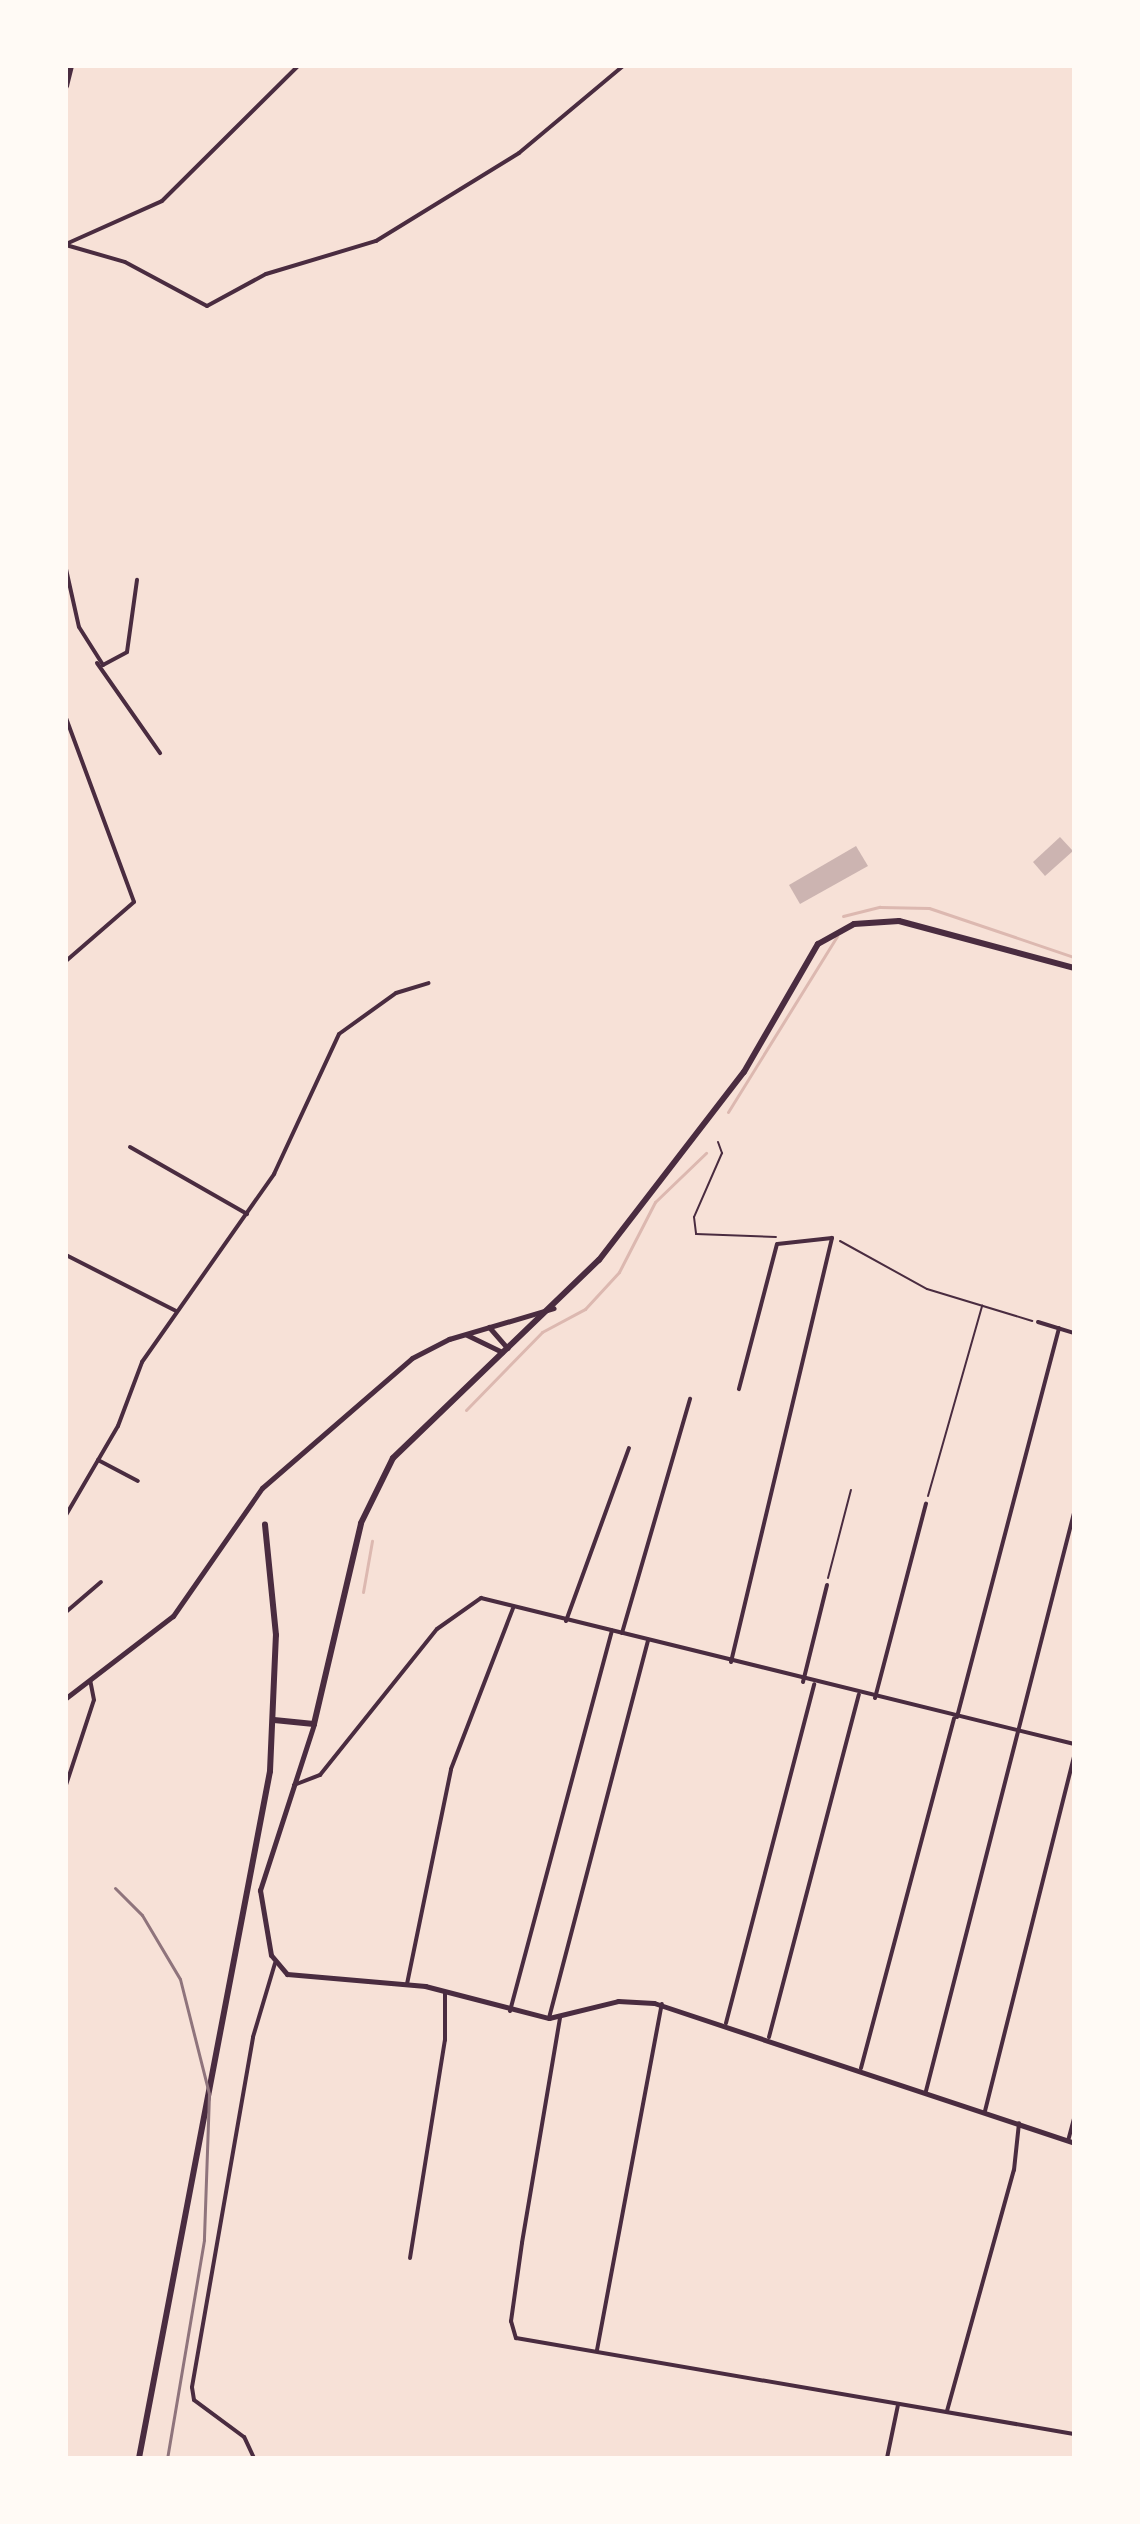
<!DOCTYPE html>
<html>
<head>
<meta charset="utf-8">
<style>
  body { margin:0 }
  #map { position:relative; width:1140px; height:2524px; overflow:hidden; background:#f7e1d7; font-family:"Open Sans",sans-serif }
  div>[style] { position:absolute }
  .stream>* { height:3px; margin:-1.5px; padding:0 1.5px; transform-origin:1.5px; border-radius:1.5px; background:#dcb8b0 }
  .building>* { inset:0; background:#ccb4b1 }
  .path>* { height:2px; margin:-1px; padding:0 1px; transform-origin:1px; border-radius:1px; background:#4a2c40 }
  .minor>* { height:4px; margin:-2px; padding:0 2px; transform-origin:2px; border-radius:2px; background:#4a2c40 }
  .tertiary>* { height:5px; margin:-2.5px; padding:0 2.5px; transform-origin:2.5px; border-radius:2.5px; background:#4a2c40 }
  .secondary>* { height:6px; margin:-3px; padding:0 3px; transform-origin:3px; border-radius:3px; background:#4a2c40 }
  .rail>* { height:3px; margin:-1.5px; padding:0 1.5px; transform-origin:1.5px; border-radius:1.5px; background:#8f747c }
  span { translate:-50% -50%; white-space:nowrap; text-align:center; line-height:1.15; -webkit-text-stroke:6px #fffaf5; paint-order:stroke }
  .frame { position:absolute; inset:0; border:68px solid #fffaf5; pointer-events:none }
</style>
</head>
<body>
<div id="map">
  <div class="stream">
    <div style="left:843px;top:916px;width:38px;rotate:-14deg"></div>
    <div style="left:880px;top:907px;width:49px;rotate:1.2deg"></div>
    <div style="left:929px;top:908px;width:153px;rotate:18.7deg"></div>
    <div style="left:728px;top:1112px;width:207px;rotate:-58.2deg"></div>
    <div style="left:466px;top:1410px;width:109px;rotate:-45.7deg"></div>
    <div style="left:542px;top:1332px;width:49px;rotate:-28.1deg"></div>
    <div style="left:585px;top:1309px;width:50px;rotate:-47.4deg"></div>
    <div style="left:619px;top:1272px;width:79px;rotate:-62.8deg"></div>
    <div style="left:655px;top:1202px;width:71px;rotate:-43.9deg"></div>
    <div style="left:363px;top:1592px;width:52px;rotate:-80deg"></div>
  </div>
  <div class="building">
    <div style="clip-path:polygon(1060px 837px,1073px 851px,1045px 876px,1033px 862px)"></div>
    <div style="clip-path:polygon(856px 846px,868px 866px,800px 904px,789px 885px)"></div>
  </div>
  <div class="path">
    <div style="left:718px;top:1142px;width:12px;rotate:70deg"></div>
    <div style="left:722px;top:1153px;width:70px;rotate:113.6deg"></div>
    <div style="left:694px;top:1217px;width:17px;rotate:83deg"></div>
    <div style="left:696px;top:1234px;width:80px;rotate:2.1deg"></div>
    <div style="left:840px;top:1241px;width:99px;rotate:28.9deg"></div>
    <div style="left:927px;top:1289px;width:110px;rotate:16.9deg"></div>
    <div style="left:928px;top:1496px;width:198px;rotate:-74.1deg"></div>
    <div style="left:828px;top:1578px;width:91px;rotate:-75.4deg"></div>
  </div>
  <div class="minor">
    <div style="left:66px;top:244px;width:105px;rotate:-24.1deg"></div>
    <div style="left:162px;top:201px;width:192px;rotate:-44.8deg"></div>
    <div style="left:66px;top:245px;width:61px;rotate:16.1deg"></div>
    <div style="left:125px;top:262px;width:93px;rotate:28.2deg"></div>
    <div style="left:207px;top:306px;width:67px;rotate:-28.5deg"></div>
    <div style="left:266px;top:274px;width:115px;rotate:-16.7deg"></div>
    <div style="left:376px;top:241px;width:168px;rotate:-31.6deg"></div>
    <div style="left:519px;top:153px;width:136px;rotate:-39.9deg"></div>
    <div style="left:66px;top:569px;width:59px;rotate:77.4deg"></div>
    <div style="left:79px;top:627px;width:45px;rotate:57.7deg"></div>
    <div style="left:103px;top:665px;width:27px;rotate:-28deg"></div>
    <div style="left:127px;top:652px;width:73px;rotate:-82.1deg"></div>
    <div style="left:97px;top:663px;width:110px;rotate:55deg"></div>
    <div style="left:66px;top:718px;width:196px;rotate:69.7deg"></div>
    <div style="left:134px;top:902px;width:90px;rotate:139.1deg"></div>
    <div style="left:130px;top:1147px;width:135px;rotate:29.8deg"></div>
    <div style="left:66px;top:1255px;width:123px;rotate:27deg"></div>
    <div style="left:1038px;top:1322px;width:38px;rotate:17deg"></div>
    <div style="left:98px;top:1460px;width:45px;rotate:27.7deg"></div>
    <div style="left:66px;top:1515px;width:103px;rotate:-59.7deg"></div>
    <div style="left:118px;top:1426px;width:68px;rotate:-69.4deg"></div>
    <div style="left:142px;top:1362px;width:230px;rotate:-54.9deg"></div>
    <div style="left:274px;top:1174px;width:154px;rotate:-65.1deg"></div>
    <div style="left:339px;top:1034px;width:70px;rotate:-35.7deg"></div>
    <div style="left:396px;top:993px;width:34px;rotate:-17deg"></div>
    <div style="left:66px;top:1612px;width:46px;rotate:-40.6deg"></div>
    <div style="left:566px;top:1621px;width:184px;rotate:-70deg"></div>
    <div style="left:622px;top:1633px;width:244px;rotate:-73.8deg"></div>
    <div style="left:731px;top:1662px;width:436px;rotate:-76.6deg"></div>
    <div style="left:832px;top:1238px;width:55px;rotate:173.8deg"></div>
    <div style="left:777px;top:1244px;width:150px;rotate:104.7deg"></div>
    <div style="left:803px;top:1682px;width:100px;rotate:-76.1deg"></div>
    <div style="left:875px;top:1698px;width:201px;rotate:-75.3deg"></div>
    <div style="left:957px;top:1717px;width:402px;rotate:-75.3deg"></div>
    <div style="left:66px;top:1785px;width:89px;rotate:-71.8deg"></div>
    <div style="left:94px;top:1700px;width:20px;rotate:-101deg"></div>
    <div style="left:294px;top:1785px;width:28px;rotate:-21deg"></div>
    <div style="left:320px;top:1775px;width:187px;rotate:-51.3deg"></div>
    <div style="left:437px;top:1629px;width:54px;rotate:-35.2deg"></div>
    <div style="left:481px;top:1598px;width:611px;rotate:13.83deg"></div>
    <div style="left:407px;top:1984px;width:219px;rotate:-78.4deg"></div>
    <div style="left:451px;top:1769px;width:173px;rotate:-68.9deg"></div>
    <div style="left:510px;top:2011px;width:394px;rotate:-75deg"></div>
    <div style="left:549px;top:2018px;width:391px;rotate:-75.3deg"></div>
    <div style="left:560px;top:2018px;width:228px;rotate:99.6deg"></div>
    <div style="left:522px;top:2243px;width:79px;rotate:98deg"></div>
    <div style="left:511px;top:2321px;width:18px;rotate:74deg"></div>
    <div style="left:516px;top:2338px;width:566px;rotate:9.76deg"></div>
    <div style="left:726px;top:2023px;width:350px;rotate:-75.4deg"></div>
    <div style="left:769px;top:2037px;width:354px;rotate:-75.3deg"></div>
    <div style="left:861px;top:2068px;width:362px;rotate:-75.1deg"></div>
    <div style="left:926px;top:2091px;width:597px;rotate:-75.64deg"></div>
    <div style="left:985px;top:2111px;width:366px;rotate:-75.9deg"></div>
    <div style="left:1068px;top:2141px;width:24px;rotate:-75deg"></div>
    <div style="left:410px;top:2258px;width:221px;rotate:-80.9deg"></div>
    <div style="left:445px;top:2040px;width:48px;rotate:-90deg"></div>
    <div style="left:597px;top:2350px;width:352px;rotate:-79.4deg"></div>
    <div style="left:947px;top:2411px;width:250px;rotate:-74.5deg"></div>
    <div style="left:1014px;top:2170px;width:47px;rotate:-83.9deg"></div>
    <div style="left:254px;top:2458px;width:23px;rotate:-115deg"></div>
    <div style="left:244px;top:2437px;width:62px;rotate:-143.5deg"></div>
    <div style="left:194px;top:2400px;width:13px;rotate:-99deg"></div>
    <div style="left:192px;top:2387px;width:355px;rotate:-80.1deg"></div>
    <div style="left:253px;top:2037px;width:77px;rotate:-73.4deg"></div>
    <div style="left:887px;top:2458px;width:54px;rotate:-78.3deg"></div>
  </div>
  <div class="tertiary">
    <div style="left:489px;top:1327px;width:28px;rotate:49deg"></div>
    <div style="left:467px;top:1335px;width:39px;rotate:26deg"></div>
    <div style="left:66px;top:1698px;width:135px;rotate:-37.5deg"></div>
    <div style="left:173px;top:1616px;width:156px;rotate:-55.2deg"></div>
    <div style="left:262px;top:1488px;width:198px;rotate:-40.9deg"></div>
    <div style="left:412px;top:1358px;width:42px;rotate:-27.2deg"></div>
    <div style="left:449px;top:1339px;width:109px;rotate:-16.4deg"></div>
    <div style="left:314px;top:1724px;width:175px;rotate:108deg"></div>
    <div style="left:260px;top:1890px;width:66px;rotate:80.4deg"></div>
    <div style="left:271px;top:1955px;width:25px;rotate:50deg"></div>
    <div style="left:287px;top:1974px;width:139px;rotate:5deg"></div>
    <div style="left:425px;top:1986px;width:128px;rotate:14.5deg"></div>
    <div style="left:549px;top:2018px;width:71px;rotate:-13.8deg"></div>
    <div style="left:618px;top:2001px;width:36px;rotate:3deg"></div>
    <div style="left:654px;top:2003px;width:443px;rotate:18.4deg"></div>
  </div>
  <div class="secondary">
    <div style="left:66px;top:86px;width:21px;rotate:-76deg"></div>
    <div style="left:274px;top:1720px;width:40px;rotate:5.7deg"></div>
    <div style="left:314px;top:1724px;width:206px;rotate:-76.8deg"></div>
    <div style="left:361px;top:1523px;width:72px;rotate:-63.8deg"></div>
    <div style="left:393px;top:1458px;width:286px;rotate:-43.9deg"></div>
    <div style="left:599px;top:1260px;width:237px;rotate:-52.4deg"></div>
    <div style="left:744px;top:1072px;width:148px;rotate:-60deg"></div>
    <div style="left:818px;top:944px;width:41px;rotate:-29.1deg"></div>
    <div style="left:854px;top:924px;width:45px;rotate:-3.8deg"></div>
    <div style="left:899px;top:921px;width:181px;rotate:15deg"></div>
    <div style="left:139px;top:2458px;width:699px;rotate:-79.2deg"></div>
    <div style="left:270px;top:1771px;width:136px;rotate:-87.5deg"></div>
    <div style="left:276px;top:1635px;width:111px;rotate:-95.7deg"></div>
  </div>
  <div class="rail">
    <div style="left:115px;top:1888px;width:38px;rotate:45deg"></div>
    <div style="left:142px;top:1915px;width:74px;rotate:59.3deg"></div>
    <div style="left:180px;top:1979px;width:119px;rotate:75.8deg"></div>
    <div style="left:209px;top:2094px;width:146px;rotate:92deg"></div>
    <div style="left:204px;top:2240px;width:221px;rotate:99.6deg"></div>
  </div>
  <div class="frame"></div>
</div>
</body>
</html>
